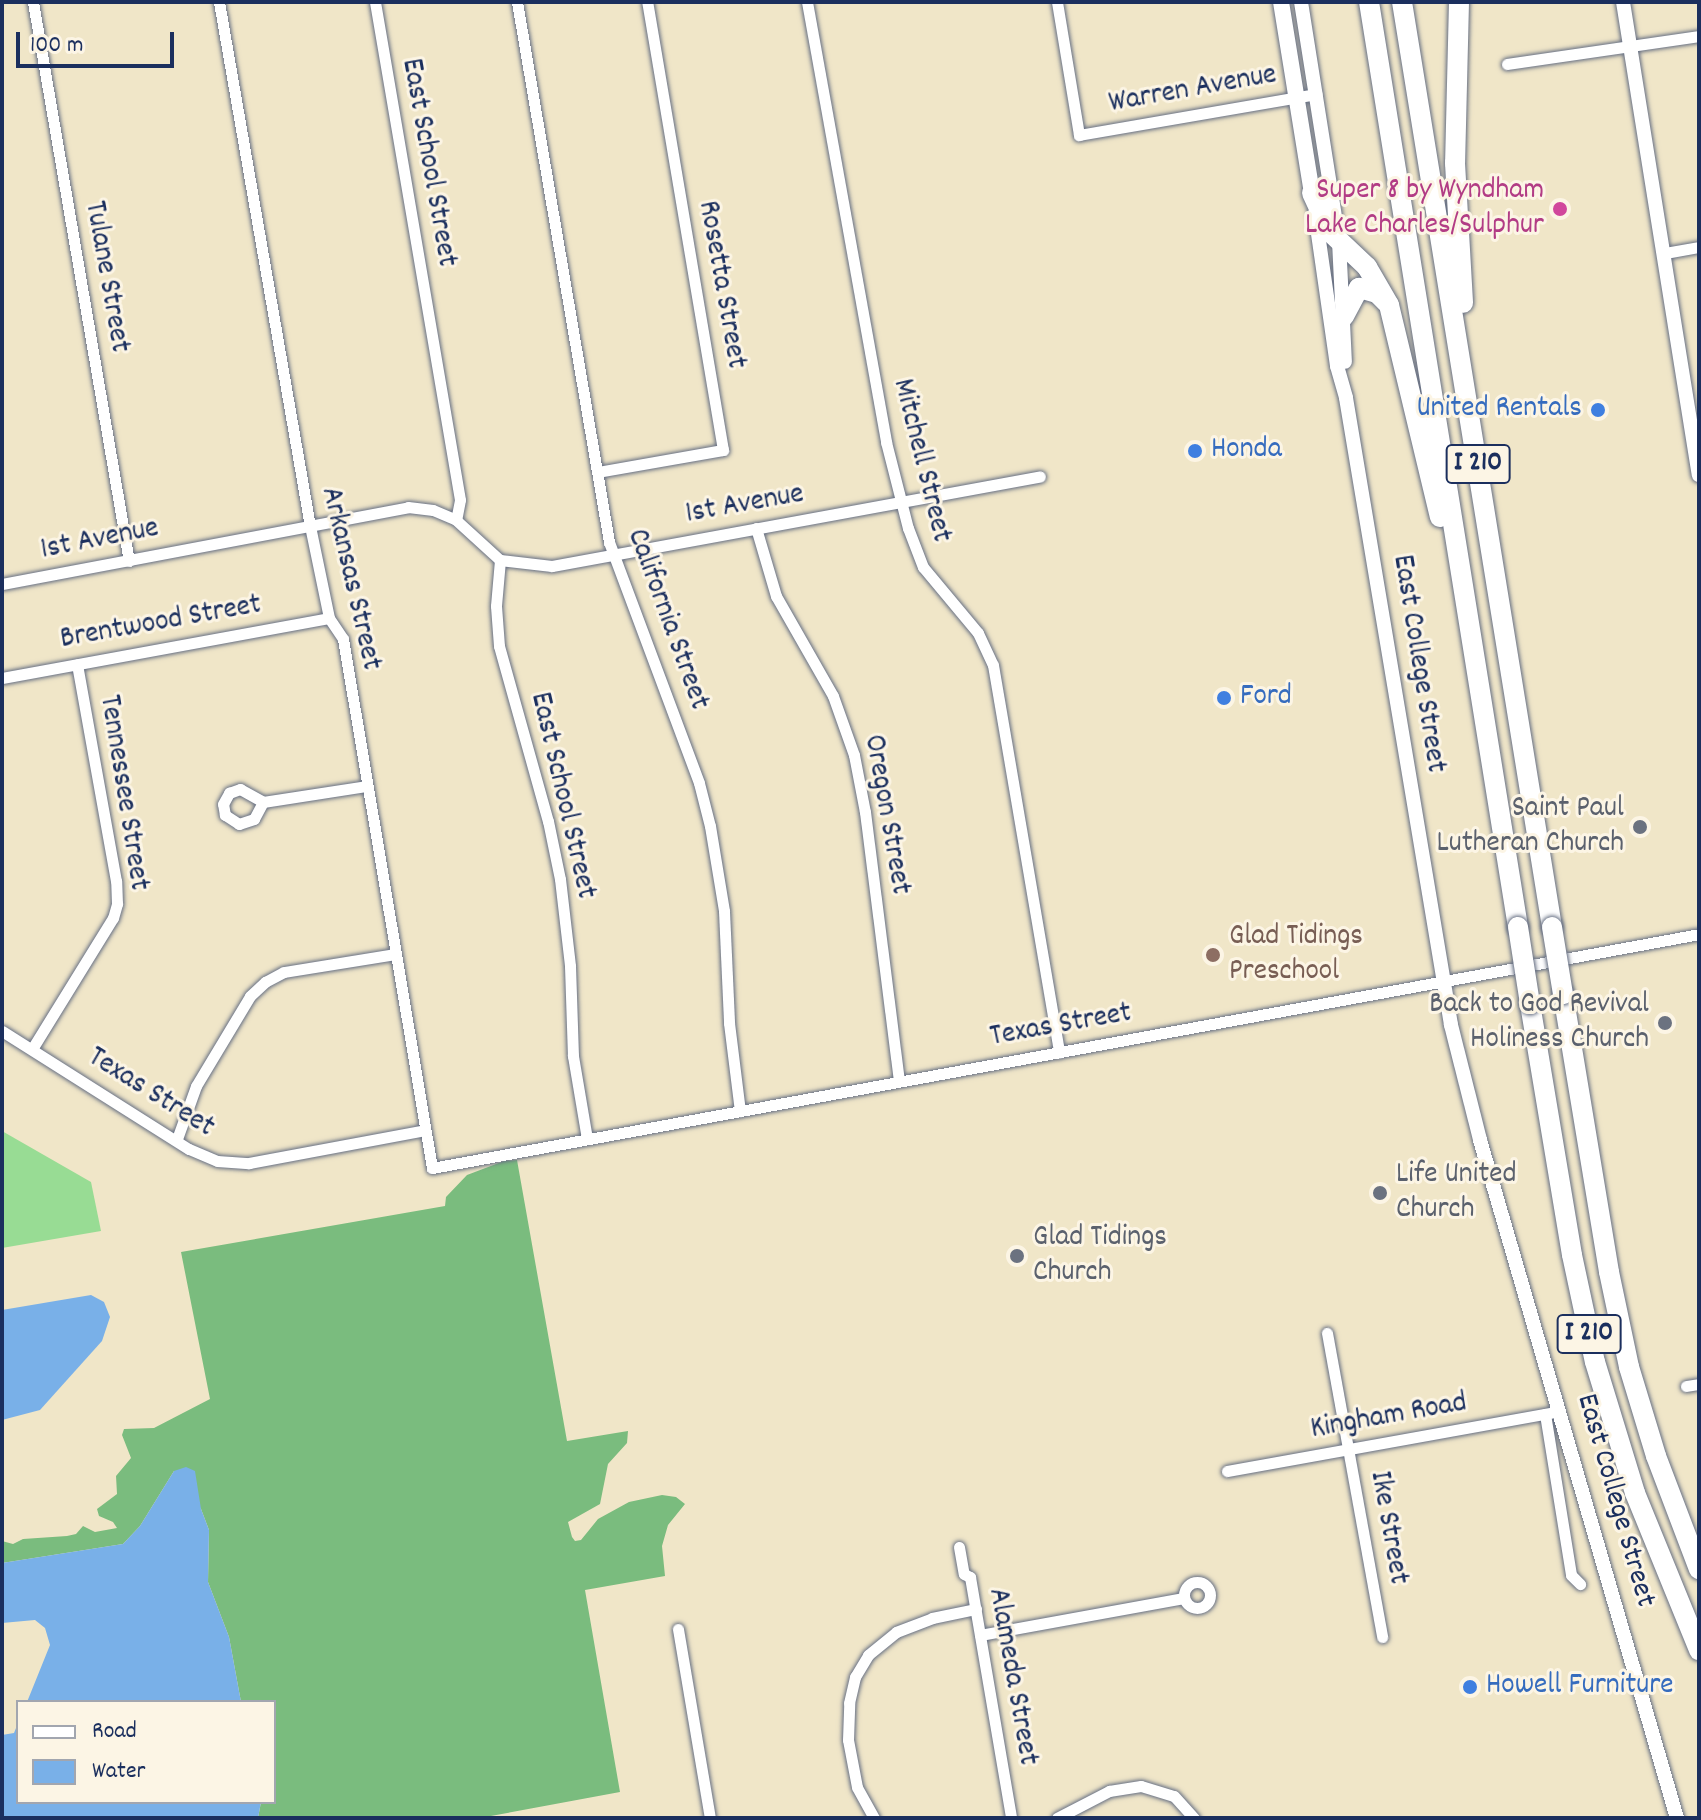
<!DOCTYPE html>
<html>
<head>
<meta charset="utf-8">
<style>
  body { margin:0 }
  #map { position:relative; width:1701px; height:1820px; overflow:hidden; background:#f0e6c8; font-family:Dekko,sans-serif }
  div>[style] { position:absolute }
  .green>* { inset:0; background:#98dc94 }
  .forest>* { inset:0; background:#7abc7e }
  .water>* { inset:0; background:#79b0e8 }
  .roads { filter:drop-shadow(0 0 2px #666f83) drop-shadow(0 0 2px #666f83) }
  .minor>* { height:11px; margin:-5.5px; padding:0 5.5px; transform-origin:5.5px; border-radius:5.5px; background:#fff }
  .minor>.ring { margin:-5.5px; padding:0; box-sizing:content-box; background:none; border:11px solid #fff; border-radius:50% }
  .tertiary>* { height:14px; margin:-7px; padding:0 7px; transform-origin:7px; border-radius:7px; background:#fff }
  .secondary>* { height:16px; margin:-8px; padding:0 8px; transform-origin:8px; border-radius:8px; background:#fff }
  .motorway>* { height:20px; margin:-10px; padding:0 10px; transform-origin:10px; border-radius:10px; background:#fff }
  .bridges { filter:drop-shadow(0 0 2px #666f83) drop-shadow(0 0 2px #666f83) }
  .motorway-bridge>* { height:20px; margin:-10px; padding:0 10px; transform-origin:10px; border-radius:10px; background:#fff }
  .dots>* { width:22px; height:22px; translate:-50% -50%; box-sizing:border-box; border:4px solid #fcf5e5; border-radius:50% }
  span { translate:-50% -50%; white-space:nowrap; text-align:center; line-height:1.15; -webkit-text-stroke:6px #fcf5e5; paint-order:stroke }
  .shield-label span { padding:2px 6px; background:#fcf5e5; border:2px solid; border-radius:6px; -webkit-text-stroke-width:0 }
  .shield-label { font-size:28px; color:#1b2f5e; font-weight:700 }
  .street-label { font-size:30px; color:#1b2f5e }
  .hotel-label { font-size:30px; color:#b23c85 }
  .right { translate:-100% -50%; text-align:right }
  .shop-label { font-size:30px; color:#366cbe }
  .left { translate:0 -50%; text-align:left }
  .worship-label { font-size:30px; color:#5b616d }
  .education-label { font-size:30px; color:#785e54 }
  .frame { position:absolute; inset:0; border:4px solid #1b2f5e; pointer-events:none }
  .legend { position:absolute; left:16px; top:1700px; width:260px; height:104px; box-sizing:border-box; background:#fcf5e5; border:2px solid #a2a6af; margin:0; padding:10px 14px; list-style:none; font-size:24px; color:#1b2f5e }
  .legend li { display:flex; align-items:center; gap:16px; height:40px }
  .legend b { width:40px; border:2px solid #a2a6af }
  .scale { position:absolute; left:16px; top:32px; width:158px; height:36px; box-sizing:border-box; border:4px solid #1b2f5e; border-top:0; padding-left:10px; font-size:24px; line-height:28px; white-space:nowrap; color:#1b2f5e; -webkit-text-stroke:6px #fcf5e5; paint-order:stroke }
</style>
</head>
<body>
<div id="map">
  <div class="green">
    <div style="clip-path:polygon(2px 1131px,91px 1182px,101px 1231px,2px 1248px)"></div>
  </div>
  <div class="forest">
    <div style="clip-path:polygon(517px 1160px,567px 1441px,628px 1431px,627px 1443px,608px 1464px,600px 1504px,568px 1522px,572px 1537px,575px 1541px,581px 1540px,598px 1519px,629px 1502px,662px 1495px,676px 1497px,685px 1504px,668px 1525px,662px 1546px,665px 1576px,585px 1590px,620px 1792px,480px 1818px,258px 1818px,261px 1802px,274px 1802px,274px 1702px,241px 1702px,229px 1637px,208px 1582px,209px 1530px,201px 1509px,174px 1471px,140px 1526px,123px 1544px,2px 1563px,2px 1541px,13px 1544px,23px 1539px,67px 1536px,76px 1534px,83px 1526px,95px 1532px,117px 1528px,113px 1522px,99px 1516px,97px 1509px,117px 1494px,116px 1476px,131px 1458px,122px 1435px,124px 1429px,154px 1428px,210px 1399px,181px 1252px,445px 1206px,446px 1197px,467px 1175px,504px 1161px)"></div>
  </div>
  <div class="water">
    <div style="clip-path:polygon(91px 1295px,104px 1302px,110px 1317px,102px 1341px,40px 1410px,2px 1420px,2px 1310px)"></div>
    <div style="clip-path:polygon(186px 1467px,195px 1471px,201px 1509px,209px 1530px,208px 1582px,229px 1637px,241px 1702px,27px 1702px,50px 1645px,45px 1628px,35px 1620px,2px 1623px,2px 1563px,123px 1544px,140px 1526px,174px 1471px)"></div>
    <div style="clip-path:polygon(18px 1723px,18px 1802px,261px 1802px,258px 1818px,2px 1818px,2px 1735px,14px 1733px)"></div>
  </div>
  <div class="roads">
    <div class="minor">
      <div style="left:33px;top:2px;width:567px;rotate:80.26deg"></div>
      <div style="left:219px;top:2px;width:532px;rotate:80.15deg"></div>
      <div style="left:310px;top:526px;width:94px;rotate:78.3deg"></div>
      <div style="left:329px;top:618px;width:25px;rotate:56deg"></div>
      <div style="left:343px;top:639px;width:536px;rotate:80.45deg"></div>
      <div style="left:432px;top:1168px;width:1288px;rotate:-10.46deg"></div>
      <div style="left:375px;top:2px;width:505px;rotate:80.31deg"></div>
      <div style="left:460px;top:500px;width:20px;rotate:101deg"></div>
      <div style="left:517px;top:2px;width:548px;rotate:80.33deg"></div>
      <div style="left:609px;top:542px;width:257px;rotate:69.5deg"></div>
      <div style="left:699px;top:783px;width:44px;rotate:75.7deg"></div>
      <div style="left:710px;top:826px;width:86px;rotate:80.6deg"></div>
      <div style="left:724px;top:911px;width:112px;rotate:87.4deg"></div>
      <div style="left:729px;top:1023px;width:89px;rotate:82.9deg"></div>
      <div style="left:807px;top:2px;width:447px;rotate:79.8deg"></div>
      <div style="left:886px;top:442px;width:89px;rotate:75.7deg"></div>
      <div style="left:908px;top:528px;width:42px;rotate:69deg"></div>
      <div style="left:923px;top:567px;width:86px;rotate:50.2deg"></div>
      <div style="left:978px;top:633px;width:35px;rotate:65deg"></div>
      <div style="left:993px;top:665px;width:393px;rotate:80.3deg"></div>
      <div style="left:1057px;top:2px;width:135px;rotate:80.6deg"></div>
      <div style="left:1079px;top:135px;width:241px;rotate:-9.8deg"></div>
      <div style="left:1507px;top:64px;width:194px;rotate:-8.3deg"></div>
      <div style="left:1665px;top:253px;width:35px;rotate:-10deg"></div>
      <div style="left:598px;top:472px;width:127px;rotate:-10deg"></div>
      <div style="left:723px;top:450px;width:454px;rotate:-99.6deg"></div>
      <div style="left:756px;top:528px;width:71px;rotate:73.6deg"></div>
      <div style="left:776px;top:596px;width:115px;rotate:60.3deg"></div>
      <div style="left:833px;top:696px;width:63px;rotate:70.4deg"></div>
      <div style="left:854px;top:755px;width:58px;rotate:79.1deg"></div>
      <div style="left:865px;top:812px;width:271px;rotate:82.8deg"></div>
      <div style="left:500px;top:560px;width:46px;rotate:95deg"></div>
      <div style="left:496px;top:606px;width:40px;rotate:85.7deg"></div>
      <div style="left:499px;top:646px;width:182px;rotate:74.4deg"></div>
      <div style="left:548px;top:821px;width:59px;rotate:78.3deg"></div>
      <div style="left:560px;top:879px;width:88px;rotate:83.4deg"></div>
      <div style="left:570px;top:966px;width:90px;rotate:88.1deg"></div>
      <div style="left:573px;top:1056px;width:84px;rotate:80.4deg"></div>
      <div style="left:2px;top:584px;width:413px;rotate:-10.7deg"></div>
      <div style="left:408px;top:507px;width:25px;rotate:7deg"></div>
      <div style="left:433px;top:510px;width:25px;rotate:23deg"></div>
      <div style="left:456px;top:520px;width:59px;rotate:42.3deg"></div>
      <div style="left:500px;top:560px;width:52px;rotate:6.6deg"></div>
      <div style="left:552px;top:566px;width:496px;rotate:-10.4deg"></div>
      <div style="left:2px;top:678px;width:332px;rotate:-10.4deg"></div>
      <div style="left:240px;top:789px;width:26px;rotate:29deg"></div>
      <div style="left:263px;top:802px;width:19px;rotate:118deg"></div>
      <div style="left:254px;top:819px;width:16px;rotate:162deg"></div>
      <div style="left:239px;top:824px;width:17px;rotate:-147deg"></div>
      <div style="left:225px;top:815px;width:11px;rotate:-100deg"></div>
      <div style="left:223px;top:804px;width:13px;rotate:-61deg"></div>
      <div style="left:229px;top:793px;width:12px;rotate:-20deg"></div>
      <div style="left:263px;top:802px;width:104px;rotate:-8.8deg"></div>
      <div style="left:2px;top:1031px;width:221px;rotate:32.3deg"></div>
      <div style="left:189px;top:1149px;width:30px;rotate:23deg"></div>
      <div style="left:217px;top:1161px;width:32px;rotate:4deg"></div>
      <div style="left:249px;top:1163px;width:179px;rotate:-10.6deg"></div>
      <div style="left:32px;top:1049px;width:154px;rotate:-58.3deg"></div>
      <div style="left:113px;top:918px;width:15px;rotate:-74deg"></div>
      <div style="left:117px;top:904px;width:23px;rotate:-92deg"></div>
      <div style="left:116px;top:881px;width:220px;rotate:-100.2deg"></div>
      <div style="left:177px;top:1139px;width:56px;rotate:-70.3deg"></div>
      <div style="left:196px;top:1086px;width:105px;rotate:-59deg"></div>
      <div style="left:250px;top:996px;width:21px;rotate:-43deg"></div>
      <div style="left:265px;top:982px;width:21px;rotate:-28deg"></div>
      <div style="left:284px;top:972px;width:112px;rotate:-9.2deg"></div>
      <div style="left:1327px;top:1333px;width:309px;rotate:79.7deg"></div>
      <div style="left:1686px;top:1386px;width:13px;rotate:-9deg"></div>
      <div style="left:1545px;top:1414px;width:163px;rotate:80.8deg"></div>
      <div style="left:1571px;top:1575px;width:13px;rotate:45deg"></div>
      <div style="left:1227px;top:1471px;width:337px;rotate:-10.2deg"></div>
      <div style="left:959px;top:1547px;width:27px;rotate:80deg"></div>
      <div style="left:964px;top:1574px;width:7px;rotate:27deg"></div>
      <div style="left:970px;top:1577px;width:244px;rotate:80.3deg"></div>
      <div class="ring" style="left:1184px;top:1582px;width:15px;height:15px"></div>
      <div style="left:678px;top:1629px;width:192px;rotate:80.4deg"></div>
      <div style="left:980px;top:1635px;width:207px;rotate:-10.3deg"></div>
      <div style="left:874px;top:1818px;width:35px;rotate:-119deg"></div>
      <div style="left:857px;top:1787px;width:48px;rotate:-100.8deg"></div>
      <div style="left:848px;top:1740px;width:37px;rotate:-88deg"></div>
      <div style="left:849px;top:1703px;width:27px;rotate:-77deg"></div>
      <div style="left:855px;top:1677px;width:26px;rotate:-59deg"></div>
      <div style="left:868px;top:1655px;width:36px;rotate:-39deg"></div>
      <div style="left:896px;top:1632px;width:39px;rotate:-21deg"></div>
      <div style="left:932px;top:1618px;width:45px;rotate:-11.6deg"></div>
      <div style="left:1057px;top:1818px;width:59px;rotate:-27.4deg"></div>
      <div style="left:1109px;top:1791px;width:32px;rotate:-9deg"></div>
      <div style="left:1141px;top:1786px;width:34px;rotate:17deg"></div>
      <div style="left:1174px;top:1796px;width:30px;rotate:48deg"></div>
    </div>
    <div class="tertiary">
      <div style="left:1301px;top:2px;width:242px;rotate:81deg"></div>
      <div style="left:1339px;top:241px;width:121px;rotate:87.2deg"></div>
      <div style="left:1623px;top:2px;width:479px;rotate:80.9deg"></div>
      <div style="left:1315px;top:213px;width:155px;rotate:81.8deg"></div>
      <div style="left:1337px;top:366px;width:33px;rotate:74deg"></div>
      <div style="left:1346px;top:398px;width:636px;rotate:80.49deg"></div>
      <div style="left:1451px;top:1025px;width:119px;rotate:75.8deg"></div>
      <div style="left:1480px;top:1140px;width:706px;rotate:73.8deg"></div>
    </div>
    <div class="secondary">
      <div style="left:1281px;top:2px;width:193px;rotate:80.8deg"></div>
    </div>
    <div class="motorway">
      <div style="left:1369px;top:2px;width:937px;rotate:80.85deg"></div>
      <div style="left:1402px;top:2px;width:937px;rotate:80.79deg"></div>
      <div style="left:1459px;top:2px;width:161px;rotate:91.4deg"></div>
      <div style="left:1455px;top:163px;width:140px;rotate:86.7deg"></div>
      <div style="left:1312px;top:193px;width:43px;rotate:65.2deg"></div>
      <div style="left:1330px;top:232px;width:51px;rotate:43.4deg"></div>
      <div style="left:1367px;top:267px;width:44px;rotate:59.9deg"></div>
      <div style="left:1389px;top:305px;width:218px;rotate:76.5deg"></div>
      <div style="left:1344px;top:316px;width:32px;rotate:-62deg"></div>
      <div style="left:1359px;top:288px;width:19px;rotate:16deg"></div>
      <div style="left:1377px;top:293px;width:13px;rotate:45deg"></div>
      <div style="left:1563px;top:994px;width:282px;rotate:80.6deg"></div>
      <div style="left:1609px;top:1272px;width:97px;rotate:78.1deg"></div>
      <div style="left:1629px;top:1367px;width:93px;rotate:73.1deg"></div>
      <div style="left:1656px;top:1456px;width:121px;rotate:69.2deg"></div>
      <div style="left:1530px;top:1004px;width:254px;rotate:80.5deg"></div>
      <div style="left:1572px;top:1255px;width:109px;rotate:77.9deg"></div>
      <div style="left:1595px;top:1362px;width:137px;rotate:73deg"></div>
      <div style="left:1635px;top:1493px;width:170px;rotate:67.8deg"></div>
    </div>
  </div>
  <div class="bridges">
    <div class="motorway-bridge">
      <div style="left:1518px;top:927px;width:78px;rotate:81.1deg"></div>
      <div style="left:1552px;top:927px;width:68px;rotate:80.7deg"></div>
    </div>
  </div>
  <div class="dots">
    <div style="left:1560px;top:209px;background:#d1479c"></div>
    <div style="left:1598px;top:410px;background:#3f7fe0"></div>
    <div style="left:1195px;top:451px;background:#3f7fe0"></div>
    <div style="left:1224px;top:698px;background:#3f7fe0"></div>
    <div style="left:1640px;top:827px;background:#6b7280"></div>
    <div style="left:1213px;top:955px;background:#8d6e63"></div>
    <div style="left:1665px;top:1023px;background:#6b7280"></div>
    <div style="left:1380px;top:1193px;background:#6b7280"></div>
    <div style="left:1017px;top:1256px;background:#6b7280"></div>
    <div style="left:1470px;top:1687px;background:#3f7fe0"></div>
  </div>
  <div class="shield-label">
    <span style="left:1478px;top:464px">I 210</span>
    <span style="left:1589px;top:1334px">I 210</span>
  </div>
  <div class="street-label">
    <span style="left:1193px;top:91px;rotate:-10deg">Warren Avenue</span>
    <span style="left:427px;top:163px;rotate:80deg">East School Street</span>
    <span style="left:105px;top:277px;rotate:80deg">Tulane Street</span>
    <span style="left:720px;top:285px;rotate:80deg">Rosetta Street</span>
    <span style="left:920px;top:461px;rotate:76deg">Mitchell Street</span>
    <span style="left:745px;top:506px;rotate:-10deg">1st Avenue</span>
    <span style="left:100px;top:541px;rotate:-11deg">1st Avenue</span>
    <span style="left:349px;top:579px;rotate:77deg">Arkansas Street</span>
    <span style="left:666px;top:620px;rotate:70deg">California Street</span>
    <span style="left:161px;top:624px;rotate:-10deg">Brentwood Street</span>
    <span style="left:1417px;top:664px;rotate:81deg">East College Street</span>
    <span style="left:122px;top:793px;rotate:81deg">Tennessee Street</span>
    <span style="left:561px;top:796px;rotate:77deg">East School Street</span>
    <span style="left:885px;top:815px;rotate:80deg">Oregon Street</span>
    <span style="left:1061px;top:1027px;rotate:-10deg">Texas Street</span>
    <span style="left:150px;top:1094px;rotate:32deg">Texas Street</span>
    <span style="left:1389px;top:1418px;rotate:-10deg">Kingham Road</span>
    <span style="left:1614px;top:1501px;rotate:74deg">East College Street</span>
    <span style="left:1387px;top:1528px;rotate:80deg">Ike Street</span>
    <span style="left:1011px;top:1677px;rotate:80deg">Alameda Street</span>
  </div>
  <div class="hotel-label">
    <span class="right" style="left:1544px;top:209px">Super 8 by Wyndham<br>Lake Charles/Sulphur</span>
  </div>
  <div class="shop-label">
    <span class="right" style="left:1582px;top:410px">United Rentals</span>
    <span class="left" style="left:1211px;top:451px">Honda</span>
    <span class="left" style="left:1240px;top:698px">Ford</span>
    <span class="left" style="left:1486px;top:1687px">Howell Furniture</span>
  </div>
  <div class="worship-label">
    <span class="right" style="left:1624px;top:827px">Saint Paul<br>Lutheran Church</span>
    <span class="right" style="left:1649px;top:1023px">Back to God Revival<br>Holiness Church</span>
    <span class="left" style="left:1396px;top:1193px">Life United<br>Church</span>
    <span class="left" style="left:1033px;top:1256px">Glad Tidings<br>Church</span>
  </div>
  <div class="education-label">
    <span class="left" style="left:1229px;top:955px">Glad Tidings<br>Preschool</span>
  </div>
  <div class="frame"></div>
  <ul class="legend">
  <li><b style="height:10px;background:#fff"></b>Road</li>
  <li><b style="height:22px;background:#79b0e8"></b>Water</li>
  </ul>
  <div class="scale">100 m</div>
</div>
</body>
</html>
